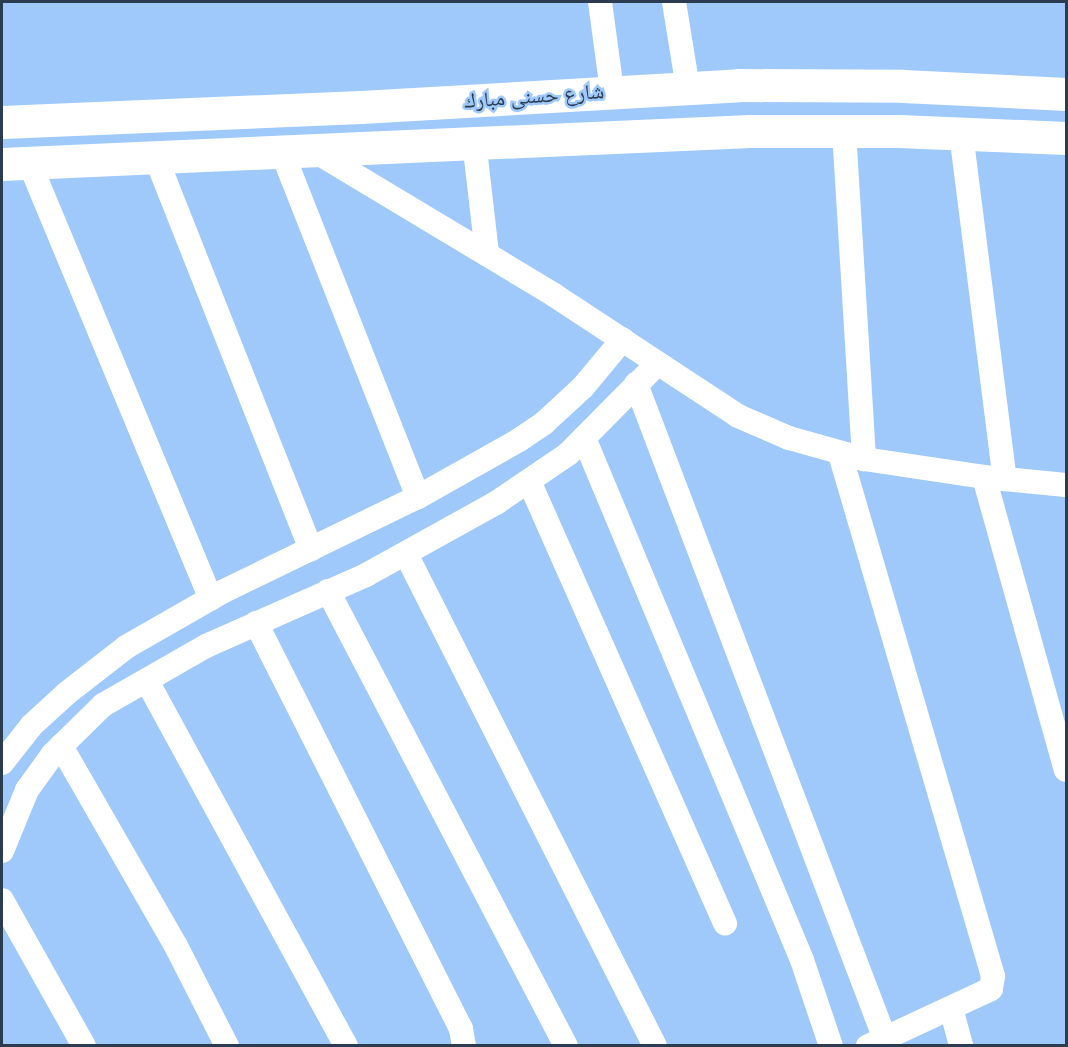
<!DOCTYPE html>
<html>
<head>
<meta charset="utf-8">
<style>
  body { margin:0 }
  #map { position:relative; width:1068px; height:1047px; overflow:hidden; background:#9fc9fb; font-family:Arial,"Noto Naskh Arabic",sans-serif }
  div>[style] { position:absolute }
  .street>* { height:24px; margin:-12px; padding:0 12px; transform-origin:12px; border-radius:12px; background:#fff }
  .secondary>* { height:33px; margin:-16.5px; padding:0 16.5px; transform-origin:16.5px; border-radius:16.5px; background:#fff }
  span { translate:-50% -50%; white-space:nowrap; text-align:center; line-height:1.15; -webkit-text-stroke:5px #9fc9fb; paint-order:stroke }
  .street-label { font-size:21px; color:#2b3c50 }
  .frame { position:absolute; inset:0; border:3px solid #2b3c50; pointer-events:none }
</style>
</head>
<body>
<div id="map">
  <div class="street">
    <div style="left:600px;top:2px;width:90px;rotate:82.3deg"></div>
    <div style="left:674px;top:2px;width:87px;rotate:80.8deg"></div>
    <div style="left:844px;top:131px;width:329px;rotate:86.5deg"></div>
    <div style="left:961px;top:133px;width:349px;rotate:82.8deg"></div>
    <div style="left:474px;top:141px;width:114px;rotate:83.4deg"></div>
    <div style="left:313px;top:150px;width:281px;rotate:31deg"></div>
    <div style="left:554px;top:295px;width:220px;rotate:33.3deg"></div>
    <div style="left:738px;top:416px;width:56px;rotate:23.3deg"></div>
    <div style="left:789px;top:438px;width:78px;rotate:15.6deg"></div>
    <div style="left:864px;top:459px;width:121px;rotate:8.5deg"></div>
    <div style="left:984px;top:477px;width:82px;rotate:5.6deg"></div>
    <div style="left:282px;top:152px;width:371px;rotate:68.5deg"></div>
    <div style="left:156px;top:158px;width:421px;rotate:68.4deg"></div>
    <div style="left:29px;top:162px;width:473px;rotate:67.4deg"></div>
    <div style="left:636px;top:384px;width:701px;rotate:69.19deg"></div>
    <div style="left:584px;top:438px;width:566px;rotate:67.33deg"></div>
    <div style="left:802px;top:960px;width:91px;rotate:71.4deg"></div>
    <div style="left:840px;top:454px;width:544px;rotate:73.66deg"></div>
    <div style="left:993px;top:976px;width:13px;rotate:99deg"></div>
    <div style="left:991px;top:989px;width:136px;rotate:155.1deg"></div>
    <div style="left:984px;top:477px;width:304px;rotate:74.4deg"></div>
    <div style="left:529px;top:481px;width:484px;rotate:66.1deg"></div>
    <div style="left:406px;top:554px;width:551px;rotate:63.16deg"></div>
    <div style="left:328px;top:591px;width:513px;rotate:62.39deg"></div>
    <div style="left:256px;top:623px;width:455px;rotate:63.2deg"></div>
    <div style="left:461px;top:1029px;width:17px;rotate:80deg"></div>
    <div style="left:147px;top:681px;width:416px;rotate:61.4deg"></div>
    <div style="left:61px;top:746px;width:231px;rotate:60.1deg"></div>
    <div style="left:176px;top:946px;width:112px;rotate:63deg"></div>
    <div style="left:2px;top:763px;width:48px;rotate:-51.7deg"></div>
    <div style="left:32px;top:725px;width:47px;rotate:-42.4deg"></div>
    <div style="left:67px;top:693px;width:75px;rotate:-37.9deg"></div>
    <div style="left:126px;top:647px;width:111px;rotate:-29.8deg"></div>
    <div style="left:222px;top:592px;width:218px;rotate:-25.9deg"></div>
    <div style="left:418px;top:497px;width:116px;rotate:-29.4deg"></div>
    <div style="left:519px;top:440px;width:30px;rotate:-34deg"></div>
    <div style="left:544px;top:423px;width:53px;rotate:-42.7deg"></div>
    <div style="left:583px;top:387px;width:62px;rotate:-50.2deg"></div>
    <div style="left:2px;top:851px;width:66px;rotate:-67.7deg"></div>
    <div style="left:27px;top:790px;width:44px;rotate:-54.2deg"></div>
    <div style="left:53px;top:754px;width:70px;rotate:-44.4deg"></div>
    <div style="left:103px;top:705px;width:119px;rotate:-29.8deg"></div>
    <div style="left:206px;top:646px;width:175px;rotate:-23.9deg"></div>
    <div style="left:366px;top:575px;width:149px;rotate:-29deg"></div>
    <div style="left:496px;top:503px;width:87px;rotate:-34.2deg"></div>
    <div style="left:568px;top:454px;width:127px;rotate:-45.3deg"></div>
    <div style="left:2px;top:900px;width:167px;rotate:60.7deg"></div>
    <div style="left:951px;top:1008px;width:39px;rotate:75deg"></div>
  </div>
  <div class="secondary">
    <div style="left:2px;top:122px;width:359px;rotate:-2.4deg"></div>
    <div style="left:361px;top:107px;width:379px;rotate:-3.3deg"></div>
    <div style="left:739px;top:85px;width:164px;rotate:0.3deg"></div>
    <div style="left:903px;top:86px;width:163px;rotate:2.8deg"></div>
    <div style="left:2px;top:164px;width:749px;rotate:-2.53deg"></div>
    <div style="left:750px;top:131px;width:149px"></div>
    <div style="left:899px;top:131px;width:167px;rotate:2.4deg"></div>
  </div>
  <div class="street-label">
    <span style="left:534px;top:96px;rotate:-4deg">شارع حسنى مبارك</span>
  </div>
  <div class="frame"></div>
</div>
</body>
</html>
